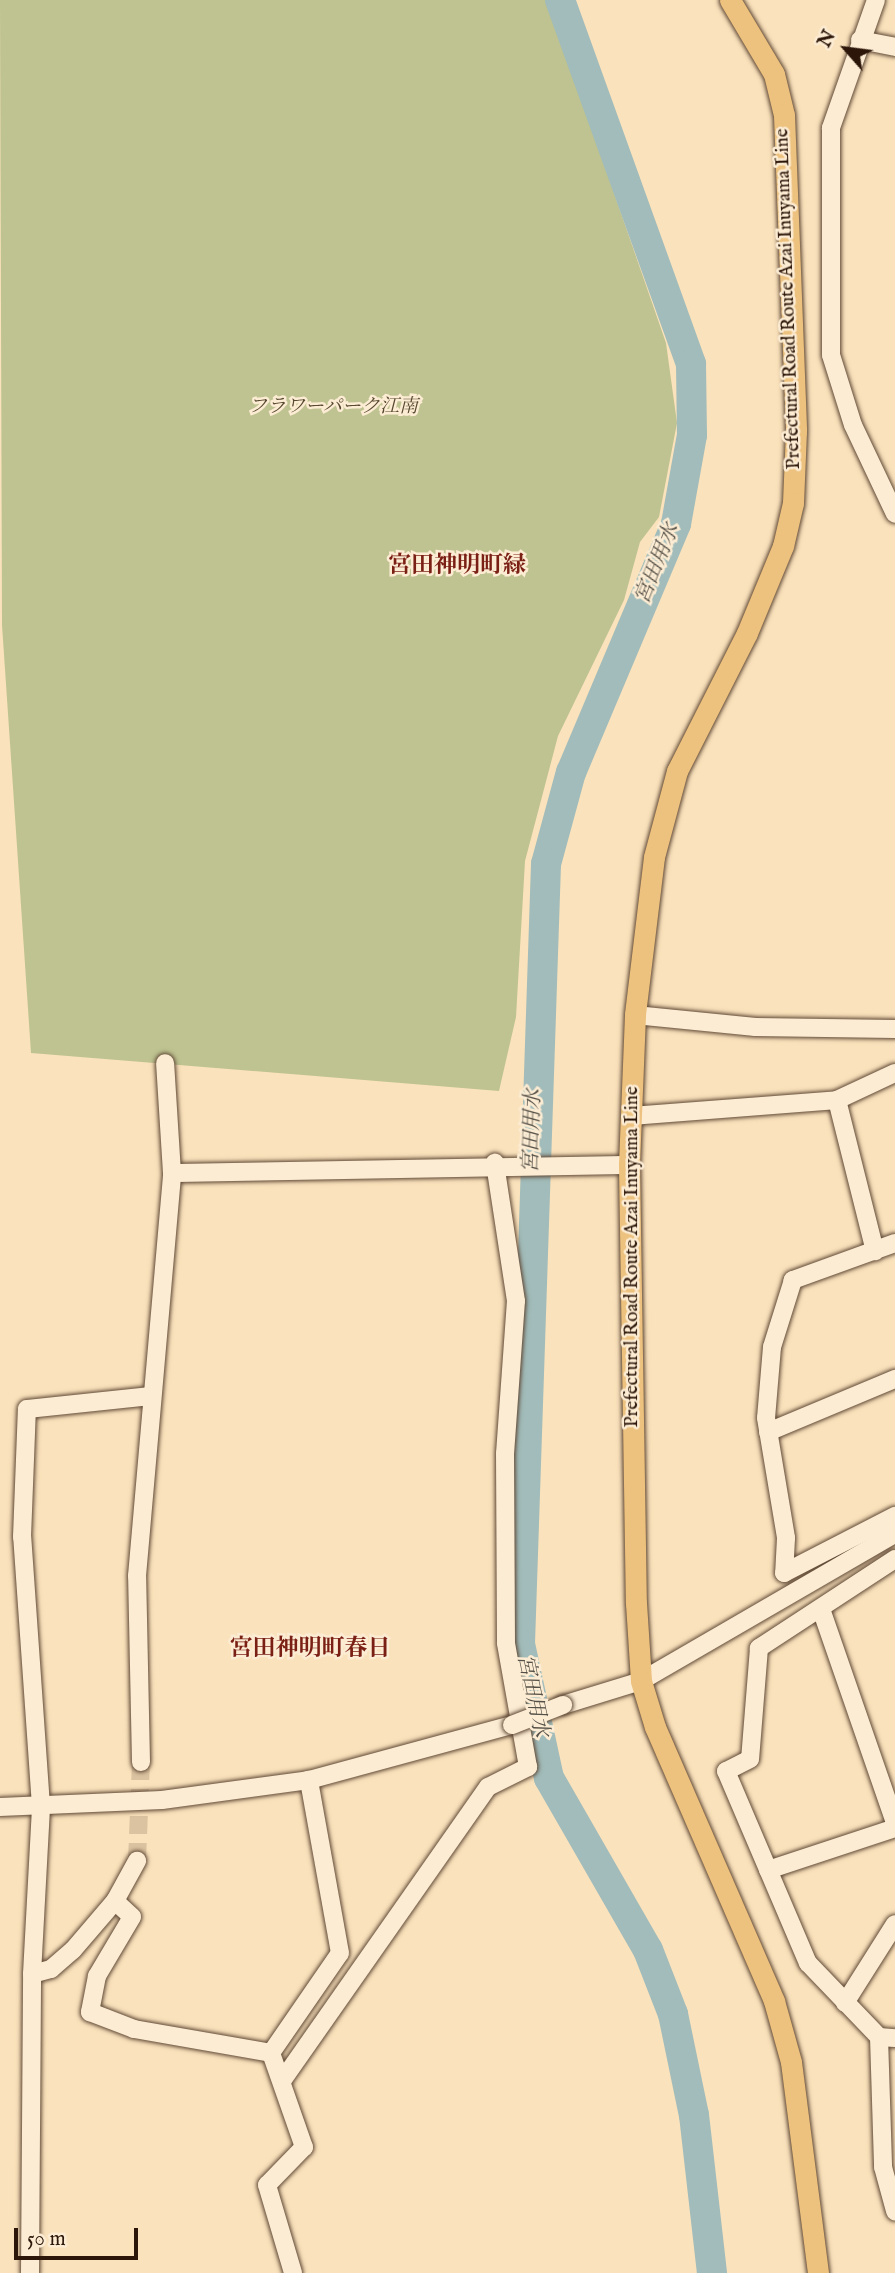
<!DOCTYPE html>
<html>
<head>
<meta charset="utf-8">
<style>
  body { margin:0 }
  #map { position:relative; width:895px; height:2273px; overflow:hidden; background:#fae2bc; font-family:"IM FELL English","Noto Serif JP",serif }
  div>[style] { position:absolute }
  .green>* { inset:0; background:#bec391 }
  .river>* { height:30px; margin:-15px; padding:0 15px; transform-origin:15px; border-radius:15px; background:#a1bcba }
  .minor-tunnel>* { height:18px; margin-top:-9px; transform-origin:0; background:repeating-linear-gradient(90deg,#dbc3a1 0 18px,transparent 0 27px) }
  .roads { filter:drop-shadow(0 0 2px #604936) drop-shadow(0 0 2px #604936) }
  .minor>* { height:18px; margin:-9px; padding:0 9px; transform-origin:9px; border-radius:9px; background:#fcecd3 }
  .major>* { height:21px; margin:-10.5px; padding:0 10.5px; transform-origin:10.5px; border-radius:10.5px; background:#edc17e }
  .bridges { filter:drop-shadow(0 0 2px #604936) drop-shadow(0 0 2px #604936) }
  .minor-bridge>* { height:18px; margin:-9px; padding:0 9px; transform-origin:9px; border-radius:9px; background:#fcecd3 }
  span { translate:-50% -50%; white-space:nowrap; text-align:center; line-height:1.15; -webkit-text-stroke:5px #fcecd3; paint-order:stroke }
  .street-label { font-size:19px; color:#2c1609 }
  .park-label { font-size:19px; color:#584a32; font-style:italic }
  .water-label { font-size:21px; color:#555047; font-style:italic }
  .quarter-label { font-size:23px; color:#7a1f14; font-weight:700 }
  .north { position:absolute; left:811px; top:14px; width:70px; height:70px; -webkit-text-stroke:5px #fcecd3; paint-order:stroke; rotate:298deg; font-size:19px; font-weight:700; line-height:28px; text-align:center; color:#2c1609 }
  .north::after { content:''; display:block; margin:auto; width:24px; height:32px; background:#2c1609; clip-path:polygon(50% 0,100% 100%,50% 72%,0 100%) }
  .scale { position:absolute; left:14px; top:2228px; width:124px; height:32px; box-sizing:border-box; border:4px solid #2c1609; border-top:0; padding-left:9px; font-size:21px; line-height:24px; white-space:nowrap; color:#2c1609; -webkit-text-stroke:5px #fcecd3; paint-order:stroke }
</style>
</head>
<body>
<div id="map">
  <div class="green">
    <div style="clip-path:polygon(0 0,547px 0,666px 343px,677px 423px,659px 517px,640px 542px,624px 600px,558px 736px,525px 861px,516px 1017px,499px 1091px,31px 1053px,2px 625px)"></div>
  </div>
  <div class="river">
    <div style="left:560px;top:0;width:387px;rotate:70.2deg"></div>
    <div style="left:691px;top:364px;width:71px;rotate:89.2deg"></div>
    <div style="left:692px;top:435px;width:90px;rotate:100.2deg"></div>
    <div style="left:676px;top:524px;width:269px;rotate:112.9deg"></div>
    <div style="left:571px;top:772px;width:95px;rotate:105.2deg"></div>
    <div style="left:546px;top:864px;width:780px;rotate:91.91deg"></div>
    <div style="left:520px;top:1644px;width:137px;rotate:77.8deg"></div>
    <div style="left:549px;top:1778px;width:198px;rotate:60.1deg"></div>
    <div style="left:648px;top:1950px;width:69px;rotate:68.7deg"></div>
    <div style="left:673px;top:2014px;width:103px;rotate:78.3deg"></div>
    <div style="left:694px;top:2115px;width:159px;rotate:83.5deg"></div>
  </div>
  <div class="minor-tunnel">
    <div style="left:137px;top:1861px;width:99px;rotate:-87.7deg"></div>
  </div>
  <div class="roads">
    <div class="minor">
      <div style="left:876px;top:0;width:136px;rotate:109.4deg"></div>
      <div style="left:831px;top:128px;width:227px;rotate:90deg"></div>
      <div style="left:831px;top:355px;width:73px;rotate:72.6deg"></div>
      <div style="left:853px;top:425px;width:98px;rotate:64.7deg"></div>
      <div style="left:860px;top:40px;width:36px;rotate:11deg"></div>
      <div style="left:635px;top:1015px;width:121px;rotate:5.7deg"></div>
      <div style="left:755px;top:1027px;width:140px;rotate:0.8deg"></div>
      <div style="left:837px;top:1100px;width:156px;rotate:75.9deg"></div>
      <div style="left:631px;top:1116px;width:207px;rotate:-4.4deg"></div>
      <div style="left:837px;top:1100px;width:64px;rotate:-25deg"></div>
      <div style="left:172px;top:1173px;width:457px;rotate:-1deg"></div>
      <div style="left:895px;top:1243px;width:109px;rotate:160.1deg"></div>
      <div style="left:793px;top:1280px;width:70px;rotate:107.4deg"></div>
      <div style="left:772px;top:1347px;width:71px;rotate:94.8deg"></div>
      <div style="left:766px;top:1418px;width:122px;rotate:80.5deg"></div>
      <div style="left:786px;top:1538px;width:35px;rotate:93deg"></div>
      <div style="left:784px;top:1573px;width:125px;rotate:-27.2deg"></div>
      <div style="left:768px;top:1432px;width:138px;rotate:-22.7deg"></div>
      <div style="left:895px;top:1559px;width:163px;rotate:146.8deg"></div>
      <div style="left:759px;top:1648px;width:111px;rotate:94.6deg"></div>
      <div style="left:750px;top:1759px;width:27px;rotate:153deg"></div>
      <div style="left:726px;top:1771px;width:209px;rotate:66.9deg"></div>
      <div style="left:808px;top:1963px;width:103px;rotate:46.2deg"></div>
      <div style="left:879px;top:2037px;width:16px;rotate:4deg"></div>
      <div style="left:821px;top:1609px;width:226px;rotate:70.9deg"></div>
      <div style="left:563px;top:1705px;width:82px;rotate:-17.1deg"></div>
      <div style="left:641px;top:1681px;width:293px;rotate:-30.1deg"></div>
      <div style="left:141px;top:1762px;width:186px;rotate:-91.2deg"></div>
      <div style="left:137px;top:1576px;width:405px;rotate:-85deg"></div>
      <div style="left:172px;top:1173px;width:110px;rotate:-93.6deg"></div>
      <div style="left:0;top:1807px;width:162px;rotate:-2.5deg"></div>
      <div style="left:162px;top:1800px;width:148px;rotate:-7.7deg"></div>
      <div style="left:309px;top:1780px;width:210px;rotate:-15.2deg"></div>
      <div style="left:768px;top:1870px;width:134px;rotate:-18.3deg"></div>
      <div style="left:115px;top:1901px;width:23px;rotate:43deg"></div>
      <div style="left:132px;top:1917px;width:69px;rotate:120.7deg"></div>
      <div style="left:97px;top:1976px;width:37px;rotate:101deg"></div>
      <div style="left:90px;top:2012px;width:47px;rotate:21.1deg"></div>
      <div style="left:134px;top:2029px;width:139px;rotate:9.9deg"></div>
      <div style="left:32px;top:1974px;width:20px;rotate:-15deg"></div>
      <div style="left:51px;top:1969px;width:29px;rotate:-41deg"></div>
      <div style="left:73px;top:1950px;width:65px;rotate:-49.4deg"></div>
      <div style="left:115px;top:1901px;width:46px;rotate:-61.2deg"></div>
      <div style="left:845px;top:2003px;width:93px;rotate:-57.7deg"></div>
      <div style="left:879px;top:2037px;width:130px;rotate:88.2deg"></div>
      <div style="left:883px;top:2167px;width:46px;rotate:74.7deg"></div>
      <div style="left:271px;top:2053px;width:121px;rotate:-55.4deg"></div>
      <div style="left:340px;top:1953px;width:176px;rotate:-100.2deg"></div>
      <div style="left:271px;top:2053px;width:100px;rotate:70.7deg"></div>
      <div style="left:304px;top:2147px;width:53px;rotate:134.2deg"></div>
      <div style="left:267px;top:2185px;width:92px;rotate:73.5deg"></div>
      <div style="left:282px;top:2081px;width:359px;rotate:-55deg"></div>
      <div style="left:488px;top:1787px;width:45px;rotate:-26.6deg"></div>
      <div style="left:528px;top:1767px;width:126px;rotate:-100.1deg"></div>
      <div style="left:506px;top:1643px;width:189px;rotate:-90.3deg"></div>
      <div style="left:505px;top:1454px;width:153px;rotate:-85.9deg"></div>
      <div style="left:516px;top:1301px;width:140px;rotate:-98.7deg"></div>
      <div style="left:30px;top:2273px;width:299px;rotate:-89.6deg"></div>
      <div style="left:32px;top:1974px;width:168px;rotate:-86.9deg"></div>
      <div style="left:41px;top:1806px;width:270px;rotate:-94deg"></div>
      <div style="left:22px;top:1537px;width:128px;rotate:-87.8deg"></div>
      <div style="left:27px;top:1409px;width:125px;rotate:-6deg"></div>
    </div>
    <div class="major">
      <div style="left:730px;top:0;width:86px;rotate:59.3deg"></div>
      <div style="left:774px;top:74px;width:42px;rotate:76.3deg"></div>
      <div style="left:784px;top:115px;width:316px;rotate:87.8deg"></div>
      <div style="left:796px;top:431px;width:72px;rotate:92.4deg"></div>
      <div style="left:793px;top:503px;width:44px;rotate:103.1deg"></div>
      <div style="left:783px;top:546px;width:94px;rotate:112.5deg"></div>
      <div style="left:747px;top:633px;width:155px;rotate:116.9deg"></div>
      <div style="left:677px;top:771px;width:89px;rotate:105deg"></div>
      <div style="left:654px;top:857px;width:159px;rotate:96.9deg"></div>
      <div style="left:635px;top:1015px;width:150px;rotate:92.3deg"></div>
      <div style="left:629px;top:1165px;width:438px;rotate:89.1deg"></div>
      <div style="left:636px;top:1603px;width:78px;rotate:86.3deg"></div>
      <div style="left:641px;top:1681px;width:48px;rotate:73.1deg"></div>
      <div style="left:655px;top:1727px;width:299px;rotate:66.5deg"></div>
      <div style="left:774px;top:2001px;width:63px;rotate:74.4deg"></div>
      <div style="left:791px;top:2062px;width:213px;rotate:82.7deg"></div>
    </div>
  </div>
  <div class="bridges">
    <div class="minor-bridge">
      <div style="left:512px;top:1725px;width:55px;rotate:-21.4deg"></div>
    </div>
  </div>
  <div class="street-label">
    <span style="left:789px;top:299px;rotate:-92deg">Prefectural Road Route Azai Inuyama Line</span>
    <span style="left:633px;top:1257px;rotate:-90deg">Prefectural Road Route Azai Inuyama Line</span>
  </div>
  <div class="park-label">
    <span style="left:333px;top:408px">フラワーパーク江南</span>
  </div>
  <div class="water-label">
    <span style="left:658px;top:564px;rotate:-68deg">宮田用水</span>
    <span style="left:533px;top:1131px;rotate:-88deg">宮田用水</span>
    <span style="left:532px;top:1696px;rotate:78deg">宮田用水</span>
  </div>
  <div class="quarter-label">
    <span style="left:457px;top:566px">宮田神明町緑</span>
    <span style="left:310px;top:1649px">宮田神明町春日</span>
  </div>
  <div class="north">N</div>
  <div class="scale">50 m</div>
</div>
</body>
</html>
